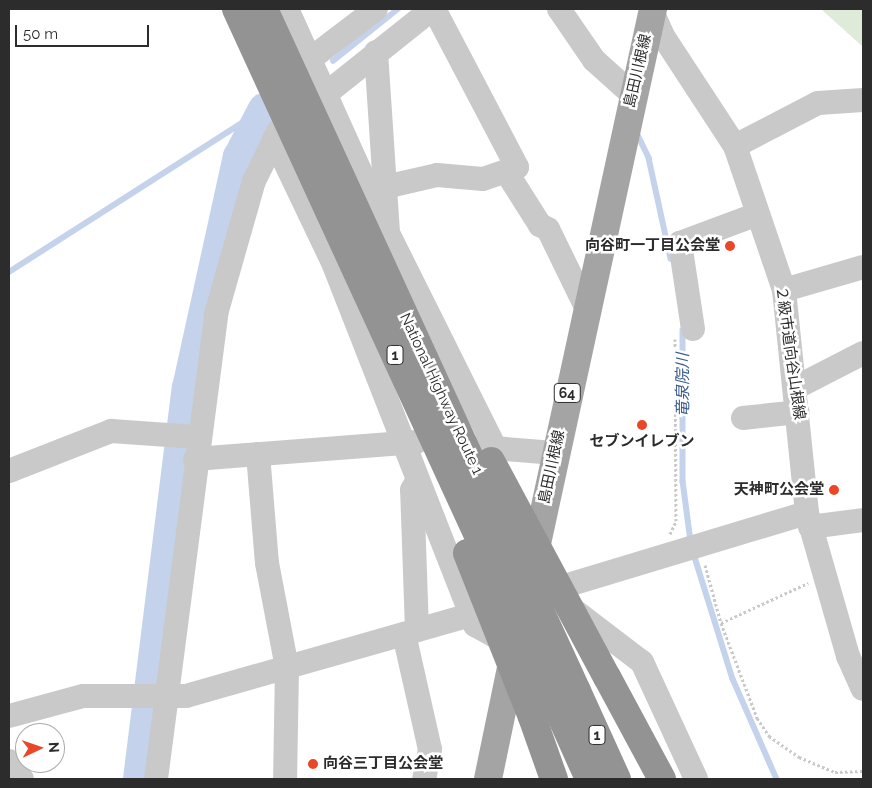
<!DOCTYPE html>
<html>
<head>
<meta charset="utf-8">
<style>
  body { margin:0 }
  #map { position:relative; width:872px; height:788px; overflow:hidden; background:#fff; font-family:Raleway,"Noto Sans JP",sans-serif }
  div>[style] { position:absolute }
  .green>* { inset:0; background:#deebd9 }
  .stream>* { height:5.5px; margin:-2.75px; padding:0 2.75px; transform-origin:2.75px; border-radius:2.75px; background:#c4d3eb }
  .river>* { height:32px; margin:-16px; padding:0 16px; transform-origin:16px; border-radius:16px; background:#c4d3eb }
  .path>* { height:3px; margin-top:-1.5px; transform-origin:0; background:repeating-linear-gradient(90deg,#c9c9c9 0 2.5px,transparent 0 5px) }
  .minor>* { height:24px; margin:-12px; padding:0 12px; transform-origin:12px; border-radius:12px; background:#c9c9c9 }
  .major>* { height:28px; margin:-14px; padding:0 14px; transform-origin:14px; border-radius:14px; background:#a4a4a4 }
  .highway>* { height:28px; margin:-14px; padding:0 14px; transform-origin:14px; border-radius:14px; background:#939393 }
  .highway-bridge>* { height:28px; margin:-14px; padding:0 14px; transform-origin:14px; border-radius:14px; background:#939393 }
  .dots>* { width:14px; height:14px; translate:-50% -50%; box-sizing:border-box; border:2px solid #fff; border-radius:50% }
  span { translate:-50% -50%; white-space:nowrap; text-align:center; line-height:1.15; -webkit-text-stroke:5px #fff; paint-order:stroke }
  .shield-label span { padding:1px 4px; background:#fff; border:1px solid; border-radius:4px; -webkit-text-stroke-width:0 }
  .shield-label { font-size:14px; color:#2c2c2c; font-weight:700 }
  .street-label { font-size:15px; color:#2c2c2c }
  .poi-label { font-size:15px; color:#2c2c2c; font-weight:700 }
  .right { translate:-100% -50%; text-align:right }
  .left { translate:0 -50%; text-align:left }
  .water-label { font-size:16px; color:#395a8f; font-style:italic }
  .frame { position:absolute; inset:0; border:10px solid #2c2c2c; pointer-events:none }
  .north { position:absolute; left:15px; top:723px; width:50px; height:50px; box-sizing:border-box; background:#fff; border:1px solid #ababab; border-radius:50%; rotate:87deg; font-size:14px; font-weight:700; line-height:20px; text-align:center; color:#2c2c2c }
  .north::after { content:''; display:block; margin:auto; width:18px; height:22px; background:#e94728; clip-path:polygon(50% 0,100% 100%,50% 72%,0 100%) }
  .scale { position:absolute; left:15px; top:25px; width:134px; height:22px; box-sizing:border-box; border:2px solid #2c2c2c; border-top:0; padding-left:6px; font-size:15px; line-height:18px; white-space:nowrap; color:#2c2c2c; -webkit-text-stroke:4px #fff; paint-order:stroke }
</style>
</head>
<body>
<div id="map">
  <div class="green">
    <div style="clip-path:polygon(821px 9px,863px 9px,863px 47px)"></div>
  </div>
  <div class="stream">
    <div style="left:333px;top:61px;width:83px;rotate:-38.7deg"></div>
    <div style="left:636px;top:131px;width:30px;rotate:64deg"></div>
    <div style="left:649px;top:158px;width:103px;rotate:77.7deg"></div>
    <div style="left:9px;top:272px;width:303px;rotate:-32.6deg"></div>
    <div style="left:683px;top:330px;width:151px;rotate:90deg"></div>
    <div style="left:683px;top:481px;width:62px;rotate:82.5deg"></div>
    <div style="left:694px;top:554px;width:131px;rotate:72.7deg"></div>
    <div style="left:733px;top:679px;width:109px;rotate:66.3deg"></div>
  </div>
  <div class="river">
    <div style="left:139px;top:779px;width:394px;rotate:-82.9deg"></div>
    <div style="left:188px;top:388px;width:237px;rotate:-77.6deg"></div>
    <div style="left:239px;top:157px;width:54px;rotate:-62.5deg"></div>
  </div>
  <div class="path">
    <div style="left:670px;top:534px;width:14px;rotate:-65deg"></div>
    <div style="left:676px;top:521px;width:182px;rotate:-90.3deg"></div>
    <div style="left:705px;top:565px;width:60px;rotate:74.6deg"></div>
    <div style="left:721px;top:623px;width:102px;rotate:69.2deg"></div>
    <div style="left:757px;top:718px;width:22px;rotate:56deg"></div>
    <div style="left:769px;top:736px;width:37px;rotate:35deg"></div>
    <div style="left:799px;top:757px;width:39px;rotate:23deg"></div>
    <div style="left:835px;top:772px;width:28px;rotate:-2deg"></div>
    <div style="left:721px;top:623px;width:96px;rotate:-24.7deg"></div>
  </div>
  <div class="minor">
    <div style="left:287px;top:9px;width:230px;rotate:65.7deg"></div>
    <div style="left:559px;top:9px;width:62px;rotate:55.5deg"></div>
    <div style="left:594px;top:60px;width:52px;rotate:41.9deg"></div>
    <div style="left:651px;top:9px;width:30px;rotate:66deg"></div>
    <div style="left:663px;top:36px;width:131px;rotate:56.8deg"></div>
    <div style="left:735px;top:146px;width:152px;rotate:71.2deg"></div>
    <div style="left:784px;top:290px;width:224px;rotate:84.1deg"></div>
    <div style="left:807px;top:513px;width:149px;rotate:74deg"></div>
    <div style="left:848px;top:656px;width:36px;rotate:66deg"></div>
    <div style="left:376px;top:52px;width:181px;rotate:86.2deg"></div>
    <div style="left:388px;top:233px;width:240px;rotate:63.5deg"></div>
    <div style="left:309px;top:60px;width:84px;rotate:-37.3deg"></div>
    <div style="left:274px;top:139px;width:140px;rotate:64.5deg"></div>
    <div style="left:334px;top:265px;width:387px;rotate:68.6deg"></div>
    <div style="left:475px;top:625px;width:39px;rotate:29deg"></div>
    <div style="left:735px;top:146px;width:93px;rotate:-27.4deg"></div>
    <div style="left:818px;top:103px;width:45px;rotate:-3.8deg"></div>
    <div style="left:507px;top:173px;width:62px;rotate:57.6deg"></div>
    <div style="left:540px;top:225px;width:9px;rotate:27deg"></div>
    <div style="left:548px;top:229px;width:85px;rotate:64deg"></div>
    <div style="left:385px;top:187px;width:53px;rotate:-13deg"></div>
    <div style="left:437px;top:175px;width:46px;rotate:5deg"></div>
    <div style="left:483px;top:179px;width:36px;rotate:-19deg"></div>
    <div style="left:517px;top:167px;width:178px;rotate:-117.7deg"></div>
    <div style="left:784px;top:290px;width:82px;rotate:-16.2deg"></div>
    <div style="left:693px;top:329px;width:87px;rotate:-98.6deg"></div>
    <div style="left:680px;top:243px;width:83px;rotate:-20.4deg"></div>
    <div style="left:795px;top:388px;width:76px;rotate:-27.2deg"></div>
    <div style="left:743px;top:418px;width:55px;rotate:-6.2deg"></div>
    <div style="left:480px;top:447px;width:75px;rotate:4.6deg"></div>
    <div style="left:258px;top:454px;width:109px;rotate:85.3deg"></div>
    <div style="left:267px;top:563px;width:107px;rotate:79.2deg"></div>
    <div style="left:287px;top:668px;width:111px;rotate:91deg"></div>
    <div style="left:195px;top:459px;width:222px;rotate:-4.4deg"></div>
    <div style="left:9px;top:471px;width:110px;rotate:-21.4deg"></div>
    <div style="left:111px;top:431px;width:86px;rotate:4deg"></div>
    <div style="left:810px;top:527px;width:53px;rotate:-7.5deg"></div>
    <div style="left:548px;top:591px;width:270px;rotate:-16.8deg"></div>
    <div style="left:571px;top:608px;width:89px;rotate:37.3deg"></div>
    <div style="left:642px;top:662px;width:129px;rotate:65.2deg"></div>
    <div style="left:417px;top:630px;width:140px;rotate:-92deg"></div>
    <div style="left:412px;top:490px;width:10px;rotate:-61deg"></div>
    <div style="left:404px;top:634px;width:118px;rotate:77.3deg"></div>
    <div style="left:430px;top:749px;width:31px;rotate:101deg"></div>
    <div style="left:9px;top:716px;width:77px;rotate:-15.1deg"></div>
    <div style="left:83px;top:696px;width:103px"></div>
    <div style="left:186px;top:696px;width:296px;rotate:-15.9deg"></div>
    <div style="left:9px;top:761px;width:22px;rotate:54deg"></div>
    <div style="left:156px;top:779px;width:469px;rotate:-82.6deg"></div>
    <div style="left:216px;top:314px;width:138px;rotate:-74.1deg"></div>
    <div style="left:254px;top:181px;width:55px;rotate:-63.9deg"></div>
    <div style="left:278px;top:132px;width:197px;rotate:-38.6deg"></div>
  </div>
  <div class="major">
    <div style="left:533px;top:562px;width:566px;rotate:-77.76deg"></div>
    <div style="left:488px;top:779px;width:129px;rotate:-78.3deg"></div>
  </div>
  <div class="highway">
    <div style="left:607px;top:677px;width:116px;rotate:61.7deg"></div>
    <div style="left:577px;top:691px;width:97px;rotate:65.6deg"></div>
    <div style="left:554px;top:701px;width:85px;rotate:65.8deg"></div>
    <div style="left:532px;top:717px;width:66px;rotate:70.5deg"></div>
  </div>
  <div class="highway-bridge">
    <div style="left:236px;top:9px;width:762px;rotate:65.32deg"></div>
    <div style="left:264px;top:9px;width:750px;rotate:65.35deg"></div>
    <div style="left:491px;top:461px;width:245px;rotate:61.8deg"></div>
    <div style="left:467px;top:553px;width:176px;rotate:68.4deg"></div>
  </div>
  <div class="dots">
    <div style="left:730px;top:246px;background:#e94728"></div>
    <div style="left:642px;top:425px;background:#e94728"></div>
    <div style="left:834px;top:490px;background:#e94728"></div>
    <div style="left:313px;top:764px;background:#e94728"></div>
  </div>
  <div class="shield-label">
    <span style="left:395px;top:355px">1</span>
    <span style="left:567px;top:393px">64</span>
    <span style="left:597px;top:735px">1</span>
  </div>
  <div class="street-label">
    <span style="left:638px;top:71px;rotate:-77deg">島田川根線</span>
    <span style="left:790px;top:353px;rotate:82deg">２級市道向谷山根線</span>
    <span style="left:441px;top:394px;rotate:65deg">National Highway Route 1</span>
    <span style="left:552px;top:467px;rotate:-78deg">島田川根線</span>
  </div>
  <div class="poi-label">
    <span class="right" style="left:720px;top:246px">向谷町一丁目公会堂</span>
    <span style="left:642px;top:442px">セブンイレブン</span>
    <span class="right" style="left:824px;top:490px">天神町公会堂</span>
    <span class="left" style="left:323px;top:764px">向谷三丁目公会堂</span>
  </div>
  <div class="water-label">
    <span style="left:683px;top:385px;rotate:-90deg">竜泉院川</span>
  </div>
  <div class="frame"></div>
  <div class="north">N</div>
  <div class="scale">50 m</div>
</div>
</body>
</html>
